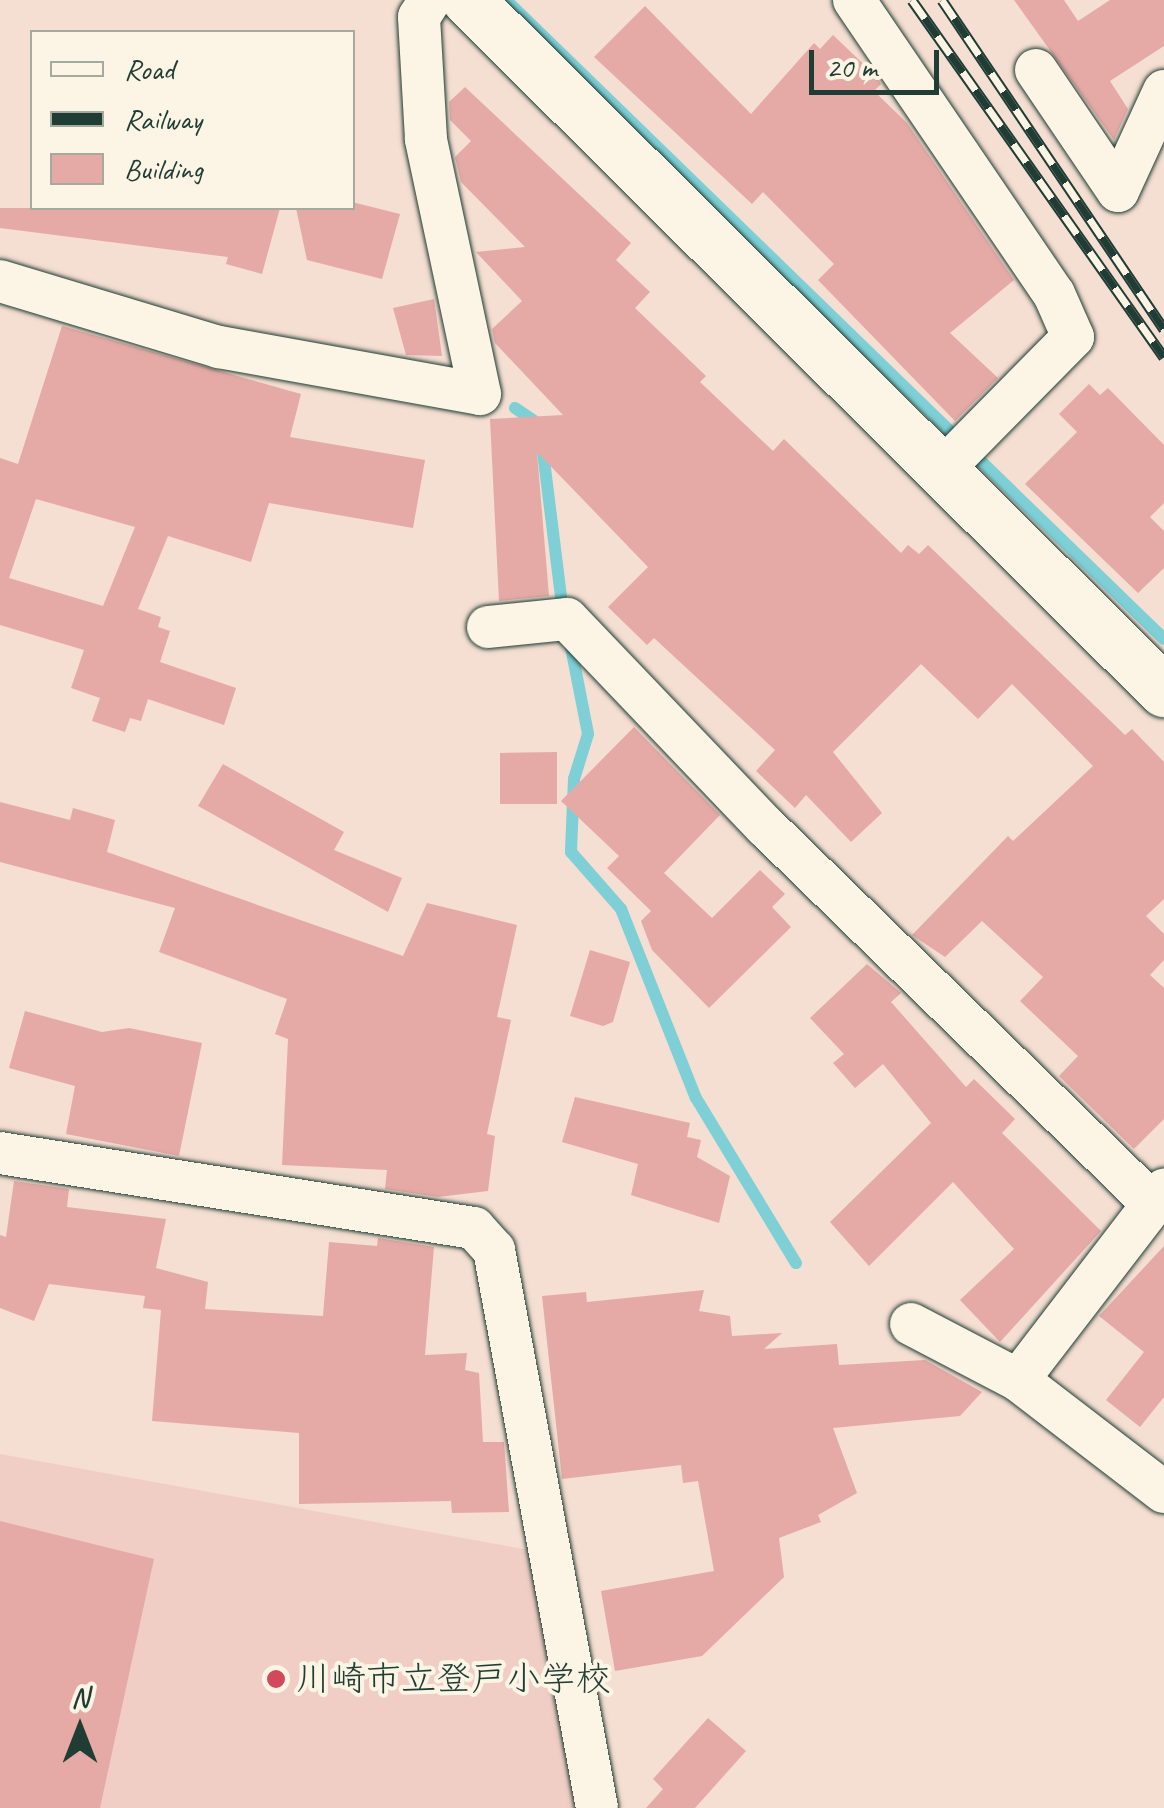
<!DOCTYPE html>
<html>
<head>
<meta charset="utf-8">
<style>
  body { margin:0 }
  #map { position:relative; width:1164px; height:1808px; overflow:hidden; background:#f5ded2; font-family:Caveat,"Klee One",sans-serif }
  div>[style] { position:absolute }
  .built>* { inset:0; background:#f0cec5 }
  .stream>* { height:12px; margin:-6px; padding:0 6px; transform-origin:6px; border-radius:6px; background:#7ed0d6 }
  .building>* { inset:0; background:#e5aaa6 }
  .roads { filter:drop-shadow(0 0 2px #1f3d34) drop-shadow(0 0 2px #1f3d34) }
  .minor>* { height:42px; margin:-21px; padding:0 21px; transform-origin:21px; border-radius:21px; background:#fcf5e5 }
  .tertiary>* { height:52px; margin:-26px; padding:0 26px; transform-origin:26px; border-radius:26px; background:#fcf5e5 }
  .rail>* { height:11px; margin-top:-5.5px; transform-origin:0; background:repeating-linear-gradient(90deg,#fcf5e5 0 22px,#1f3d34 0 44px); box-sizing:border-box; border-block:2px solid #1f3d34 }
  .dots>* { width:28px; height:28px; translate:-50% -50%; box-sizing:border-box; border:5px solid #fcf5e5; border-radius:50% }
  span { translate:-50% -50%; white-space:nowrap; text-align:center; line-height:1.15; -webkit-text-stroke:8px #fcf5e5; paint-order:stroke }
  .poi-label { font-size:35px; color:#1f3d34 }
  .left { translate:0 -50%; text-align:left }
  .legend { position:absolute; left:30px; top:30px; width:325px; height:180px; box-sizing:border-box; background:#fcf5e5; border:2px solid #a4ab9e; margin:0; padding:12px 18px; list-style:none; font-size:30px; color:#1f3d34 }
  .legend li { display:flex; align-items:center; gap:20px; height:50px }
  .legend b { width:50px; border:2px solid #a4ab9e }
  .north { position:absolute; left:30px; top:1678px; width:100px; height:100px; -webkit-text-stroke:8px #fcf5e5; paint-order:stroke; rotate:0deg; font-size:28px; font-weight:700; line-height:40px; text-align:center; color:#1f3d34 }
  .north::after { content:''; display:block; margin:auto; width:35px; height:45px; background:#1f3d34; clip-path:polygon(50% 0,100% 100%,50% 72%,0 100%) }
  .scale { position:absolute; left:809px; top:50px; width:130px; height:45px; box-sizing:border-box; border:5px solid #1f3d34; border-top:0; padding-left:12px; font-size:30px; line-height:35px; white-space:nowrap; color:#1f3d34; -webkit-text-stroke:8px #fcf5e5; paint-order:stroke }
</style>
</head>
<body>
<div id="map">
  <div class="built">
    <div style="clip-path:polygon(0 1454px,529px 1550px,576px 1808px,0 1808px)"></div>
  </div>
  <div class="stream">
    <div style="left:506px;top:0;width:917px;rotate:44.16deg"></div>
    <div style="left:515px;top:408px;width:29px;rotate:34deg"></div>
    <div style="left:542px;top:444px;width:170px;rotate:82.9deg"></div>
    <div style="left:570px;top:642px;width:94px;rotate:78.9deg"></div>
    <div style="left:588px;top:734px;width:47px;rotate:107.3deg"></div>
    <div style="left:574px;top:779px;width:73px;rotate:92.4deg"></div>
    <div style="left:571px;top:852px;width:76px;rotate:48.7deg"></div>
    <div style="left:621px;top:909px;width:203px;rotate:68.4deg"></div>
    <div style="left:696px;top:1098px;width:193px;rotate:58.8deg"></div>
  </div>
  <div class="building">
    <div style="clip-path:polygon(1014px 0,1064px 0,1078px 21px,1110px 0,1164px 0,1164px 46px,1110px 81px,1128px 109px,1114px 140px)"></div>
    <div style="clip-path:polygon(645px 6px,751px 114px,814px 43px,820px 49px,833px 35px,875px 75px,881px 84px,874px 91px,907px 123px,1014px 280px,950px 333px,998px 378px,955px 421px,818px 280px,834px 264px,763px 192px,752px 204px,594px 57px)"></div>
    <div style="clip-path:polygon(465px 87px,631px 243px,616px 260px,650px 292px,635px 308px,706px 376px,700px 382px,773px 451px,784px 439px,901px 553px,908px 545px,919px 554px,928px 545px,1125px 735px,1132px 729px,1164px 762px,1164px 899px,1146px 916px,1164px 934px,1164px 960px,1150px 975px,1164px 988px,1164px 1119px,1134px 1149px,1059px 1076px,1078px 1056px,1020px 1001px,1043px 977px,982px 921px,945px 957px,912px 935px,1008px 836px,1013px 841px,1093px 766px,1012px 684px,978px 719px,921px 664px,833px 752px,882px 813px,851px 842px,806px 795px,795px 808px,756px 771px,775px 750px,654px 638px,647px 645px,608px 607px,648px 567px,537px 452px,549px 596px,499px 601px,490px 419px,563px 415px,495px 343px,492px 329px,522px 301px,476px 252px,525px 247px,461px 182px,455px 157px,471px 141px,450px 120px,449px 102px)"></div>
    <div style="clip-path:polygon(352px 202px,400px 214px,382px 279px,307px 260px,296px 208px)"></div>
    <div style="clip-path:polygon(0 208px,280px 208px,262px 274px,226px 264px,228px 257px,0 228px)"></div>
    <div style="clip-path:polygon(434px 299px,442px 356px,406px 355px,393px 308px)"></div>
    <div style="clip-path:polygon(evenodd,62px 326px,301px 394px,290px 437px,425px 460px,413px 528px,269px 503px,251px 562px,168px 536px,138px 609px,161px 617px,158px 627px,170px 631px,160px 662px,236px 688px,224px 725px,148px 699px,141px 721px,130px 718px,125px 732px,92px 721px,100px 698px,71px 688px,84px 650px,0 625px,0 458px,18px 464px,62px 326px,36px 499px,135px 527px,103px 606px,9px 578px,36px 499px)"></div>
    <div style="clip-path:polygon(1089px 384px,1100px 395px,1108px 388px,1164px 445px,1164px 503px,1150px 517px,1164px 531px,1164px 568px,1138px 593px,1025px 484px,1077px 432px,1059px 414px)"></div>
    <div style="clip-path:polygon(634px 727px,720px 815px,664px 873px,712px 918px,760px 870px,785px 894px,772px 907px,791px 927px,709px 1008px,652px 950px,641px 921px,651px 911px,607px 868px,619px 856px,561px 801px)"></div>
    <div style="clip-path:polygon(557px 752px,557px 804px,500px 804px,500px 753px)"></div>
    <div style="clip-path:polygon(223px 764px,344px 832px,334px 850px,402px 878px,388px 912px,198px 806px)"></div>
    <div style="clip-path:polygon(0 802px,70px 820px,73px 808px,115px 820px,107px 852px,403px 956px,427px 903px,517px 925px,497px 1017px,511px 1020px,487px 1134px,495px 1136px,488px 1191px,438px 1197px,385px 1189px,387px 1170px,282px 1165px,288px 1039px,275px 1034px,287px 999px,159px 952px,175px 908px,0 862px)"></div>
    <div style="clip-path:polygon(590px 950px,630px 962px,613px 1022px,603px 1026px,570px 1016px)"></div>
    <div style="clip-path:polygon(867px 964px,901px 993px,891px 1002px,966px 1087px,974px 1079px,1015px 1119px,1002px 1133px,1101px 1231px,1000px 1342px,960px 1300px,1014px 1249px,953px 1182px,869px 1266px,830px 1222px,931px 1123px,883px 1064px,855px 1088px,833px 1063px,844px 1054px,810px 1018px)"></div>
    <div style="clip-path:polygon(25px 1011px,102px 1032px,129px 1028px,202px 1043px,179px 1156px,66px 1134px,75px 1086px,9px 1068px)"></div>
    <div style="clip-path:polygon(575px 1097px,690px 1123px,687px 1137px,701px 1140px,697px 1157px,730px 1176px,719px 1223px,631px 1195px,638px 1164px,562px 1142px)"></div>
    <div style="clip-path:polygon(14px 1181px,69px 1189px,67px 1207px,166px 1219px,156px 1268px,208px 1282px,205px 1309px,323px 1316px,329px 1242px,377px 1246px,378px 1238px,434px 1247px,425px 1355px,467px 1353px,465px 1370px,479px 1373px,483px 1442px,504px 1442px,509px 1512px,452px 1513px,451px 1501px,299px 1504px,299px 1433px,152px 1421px,161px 1310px,143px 1308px,145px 1296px,49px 1284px,34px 1321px,0 1308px,0 1235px,6px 1237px)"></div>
    <div style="clip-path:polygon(1164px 1246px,1164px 1397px,1140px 1427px,1106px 1400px,1144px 1352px,1099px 1316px)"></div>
    <div style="clip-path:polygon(704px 1290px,699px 1311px,730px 1316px,732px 1336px,782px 1333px,764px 1349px,837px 1344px,839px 1365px,925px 1360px,982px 1392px,960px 1416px,833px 1428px,857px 1493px,818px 1515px,821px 1522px,779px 1538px,784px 1577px,702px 1656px,615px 1671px,601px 1591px,714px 1571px,698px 1481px,683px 1483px,681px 1465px,562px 1479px,542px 1296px,586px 1292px,587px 1302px)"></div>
    <div style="clip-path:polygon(0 1521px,154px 1559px,100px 1808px,0 1808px)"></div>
    <div style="clip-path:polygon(708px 1718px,746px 1751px,695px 1808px,646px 1808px,663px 1789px,653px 1779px)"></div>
  </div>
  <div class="roads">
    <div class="minor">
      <div style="left:854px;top:0;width:356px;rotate:55.8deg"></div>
      <div style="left:1054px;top:294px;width:47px;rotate:66.2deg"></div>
      <div style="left:1073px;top:337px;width:185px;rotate:134.6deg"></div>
      <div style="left:1036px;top:70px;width:146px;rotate:55.9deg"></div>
      <div style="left:1118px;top:191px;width:110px;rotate:-65.3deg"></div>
      <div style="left:0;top:281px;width:229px;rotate:16.8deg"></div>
      <div style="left:219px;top:347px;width:265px;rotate:10.2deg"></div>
      <div style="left:480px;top:394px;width:261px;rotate:-102deg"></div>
      <div style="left:426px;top:139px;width:122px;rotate:-93.3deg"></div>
      <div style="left:419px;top:17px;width:20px;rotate:-57deg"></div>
      <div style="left:488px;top:627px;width:79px;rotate:-5.8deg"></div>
      <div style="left:567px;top:619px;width:286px;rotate:46.3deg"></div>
      <div style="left:765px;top:826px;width:542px;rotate:44.25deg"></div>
      <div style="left:0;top:1153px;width:480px;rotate:9deg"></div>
      <div style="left:474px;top:1228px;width:30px;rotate:48deg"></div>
      <div style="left:494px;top:1250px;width:567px;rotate:79.54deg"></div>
      <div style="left:911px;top:1324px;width:121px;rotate:27.6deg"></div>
      <div style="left:1018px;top:1380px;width:184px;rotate:37.5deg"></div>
      <div style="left:1018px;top:1380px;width:240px;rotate:-52.5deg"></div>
    </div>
    <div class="tertiary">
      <div style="left:468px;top:0;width:981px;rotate:44.79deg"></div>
    </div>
  </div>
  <div class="rail">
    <div style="left:912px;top:0;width:437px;rotate:54.8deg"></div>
    <div style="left:942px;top:0;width:397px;rotate:56deg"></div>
  </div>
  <div class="dots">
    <div style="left:276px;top:1679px;background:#d1495b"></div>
  </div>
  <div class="poi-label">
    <span class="left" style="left:296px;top:1679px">川崎市立登戸小学校</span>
  </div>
  <ul class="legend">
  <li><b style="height:12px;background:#fcf5e5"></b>Road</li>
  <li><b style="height:12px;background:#1f3d34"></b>Railway</li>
  <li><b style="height:28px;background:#e5aaa6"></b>Building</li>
  </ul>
  <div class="north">N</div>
  <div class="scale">20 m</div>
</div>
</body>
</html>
